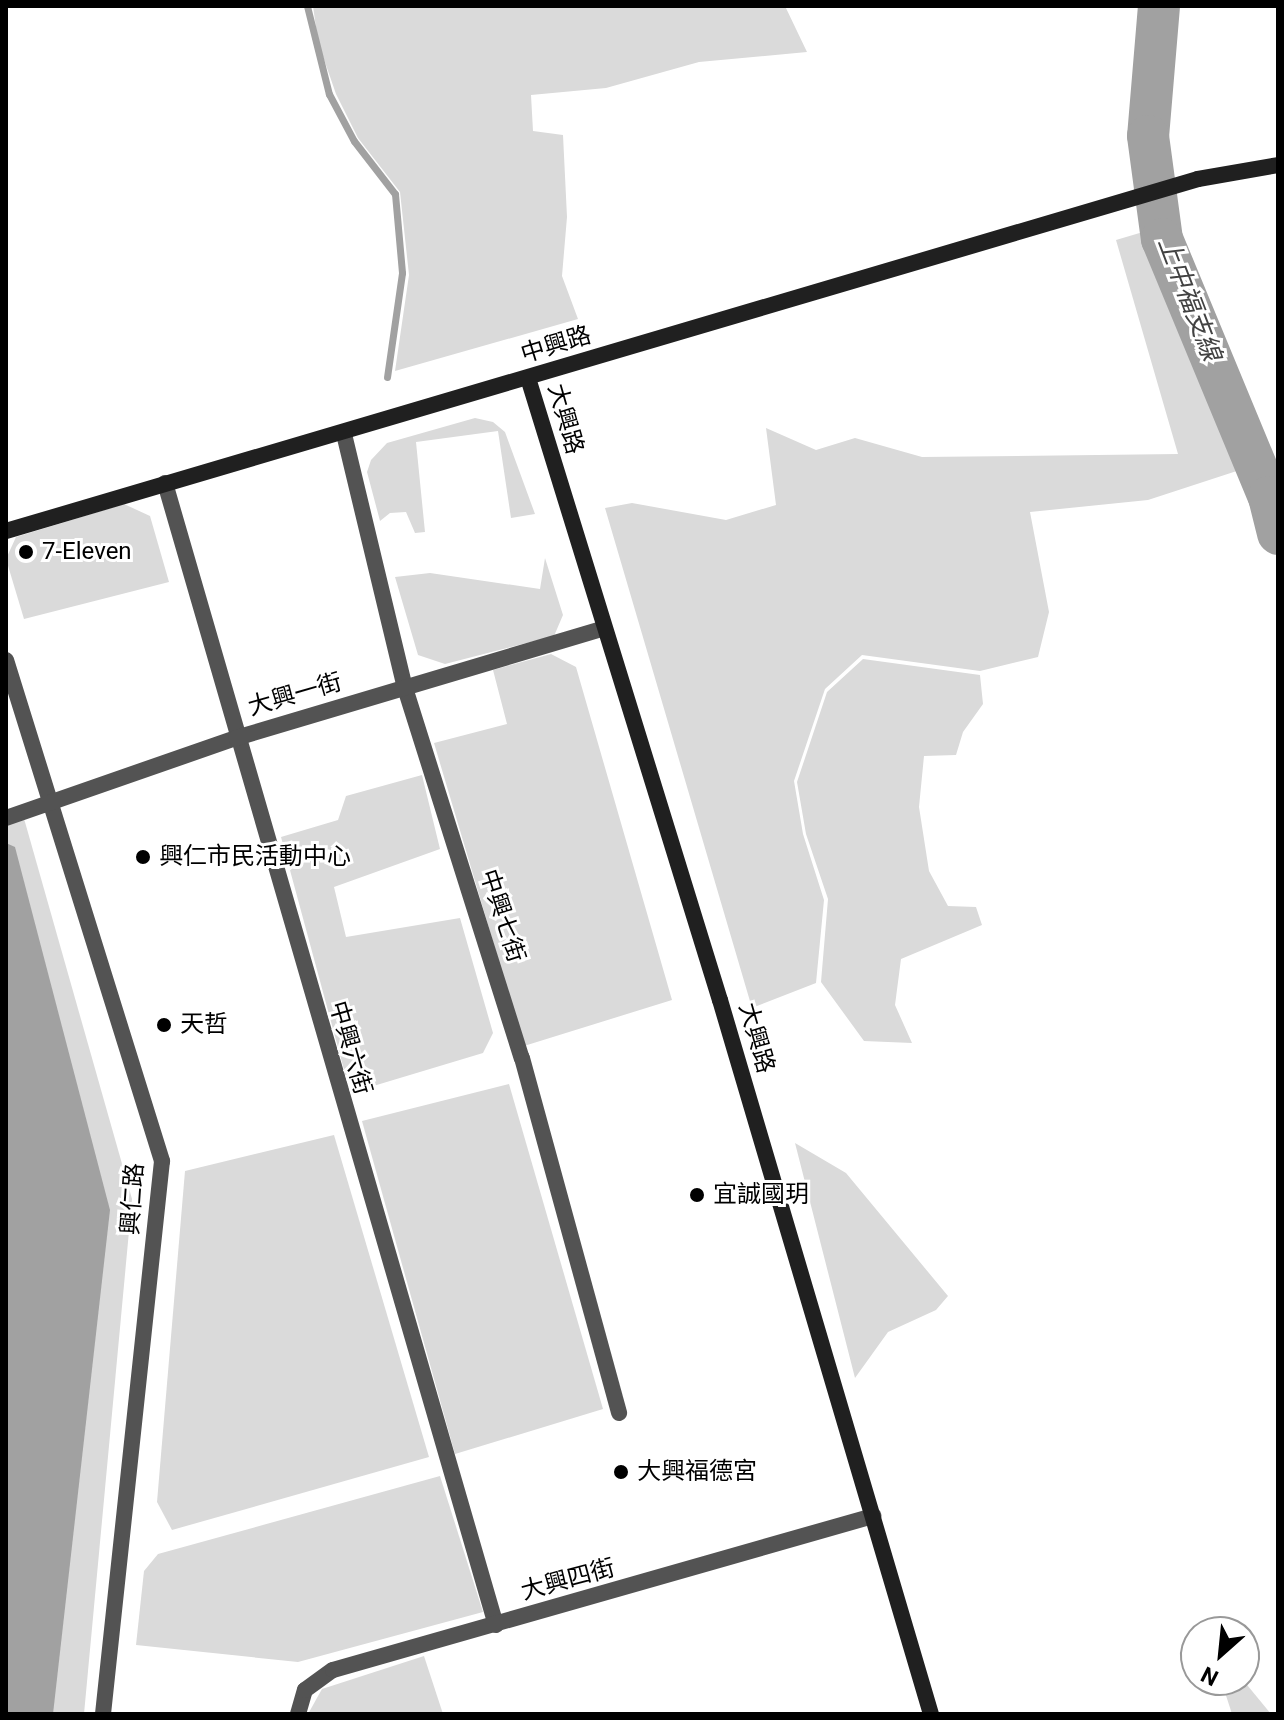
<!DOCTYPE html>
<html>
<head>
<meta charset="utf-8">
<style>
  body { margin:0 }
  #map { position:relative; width:1284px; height:1720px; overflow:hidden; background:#fff; font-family:Roboto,"Noto Sans TC",sans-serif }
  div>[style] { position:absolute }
  .green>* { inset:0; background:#dadada }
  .water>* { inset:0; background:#a1a1a1 }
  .stream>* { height:7px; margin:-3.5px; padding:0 3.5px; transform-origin:3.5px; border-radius:3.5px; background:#a1a1a1 }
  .river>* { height:42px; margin:-21px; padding:0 21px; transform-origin:21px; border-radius:21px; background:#a1a1a1 }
  .street>* { height:16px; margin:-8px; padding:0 8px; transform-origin:8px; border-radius:8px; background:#535353 }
  .secondary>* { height:16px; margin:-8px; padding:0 8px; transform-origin:8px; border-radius:8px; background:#202020 }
  .dots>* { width:22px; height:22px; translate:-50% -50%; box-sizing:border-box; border:4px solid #fff; border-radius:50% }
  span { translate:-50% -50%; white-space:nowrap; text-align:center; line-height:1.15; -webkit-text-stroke:6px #fff; paint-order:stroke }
  .street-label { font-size:24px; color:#000 }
  .poi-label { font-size:24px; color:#000 }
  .left { translate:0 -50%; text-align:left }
  .water-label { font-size:26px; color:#424242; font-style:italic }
  .frame { position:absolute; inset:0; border:8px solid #000; pointer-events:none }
  .north { position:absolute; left:1180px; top:1616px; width:80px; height:80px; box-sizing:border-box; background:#fff; border:2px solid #999; border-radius:50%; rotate:207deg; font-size:22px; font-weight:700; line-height:32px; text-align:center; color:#000 }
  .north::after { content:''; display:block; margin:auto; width:28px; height:36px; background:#000; clip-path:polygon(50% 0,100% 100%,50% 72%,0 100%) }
</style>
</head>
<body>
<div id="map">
  <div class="green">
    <div style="clip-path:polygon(313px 6px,785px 6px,807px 52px,699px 62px,606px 88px,531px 95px,533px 131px,563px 135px,567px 217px,562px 276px,578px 319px,395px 371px,409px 275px,400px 192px,358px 138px,336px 94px,318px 42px)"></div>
    <div style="clip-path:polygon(1143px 232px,1146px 250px,1249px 467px,1148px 500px,1030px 512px,1049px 612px,1038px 657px,980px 671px,862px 655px,825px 689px,794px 781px,803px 834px,824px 900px,816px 983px,752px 1008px,605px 508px,632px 503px,726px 520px,776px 505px,766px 428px,816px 450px,855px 438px,922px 457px,1178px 454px,1116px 240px)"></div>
    <div style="clip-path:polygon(475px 418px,493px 422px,505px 432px,535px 514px,511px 518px,498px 431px,416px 442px,425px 532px,415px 533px,406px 512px,390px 513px,380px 521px,367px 472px,371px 460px,387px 443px)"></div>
    <div style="clip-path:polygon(124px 504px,150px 516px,169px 582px,24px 619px,6px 559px,16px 537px)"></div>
    <div style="clip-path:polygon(545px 558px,563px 615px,554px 636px,445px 664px,418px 655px,395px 577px,430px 573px,540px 589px)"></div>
    <div style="clip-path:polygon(551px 654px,576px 667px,672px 1000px,524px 1046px,434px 743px,507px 724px,493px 670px)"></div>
    <div style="clip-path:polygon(863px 659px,980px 675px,983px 704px,963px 732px,956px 755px,924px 756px,919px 807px,929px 871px,948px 906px,976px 907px,982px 925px,901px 959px,895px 1005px,912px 1043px,864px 1041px,821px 982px,828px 899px,806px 834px,797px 782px,827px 692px)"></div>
    <div style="clip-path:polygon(422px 775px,440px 849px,334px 887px,346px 937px,460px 918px,493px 1033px,483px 1053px,370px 1087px,346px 1077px,281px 837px,338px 820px,346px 796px)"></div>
    <div style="clip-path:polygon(23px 815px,132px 1199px,84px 1714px,6px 1714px,6px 821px)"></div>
    <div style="clip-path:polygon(509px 1084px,603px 1409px,455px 1454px,362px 1121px)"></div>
    <div style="clip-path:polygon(334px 1135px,429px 1457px,172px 1530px,157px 1502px,185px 1171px)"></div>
    <div style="clip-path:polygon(795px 1143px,846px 1173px,948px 1296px,936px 1310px,888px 1332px,855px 1378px)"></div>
    <div style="clip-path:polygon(440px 1476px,483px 1612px,298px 1662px,136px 1645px,144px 1571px,158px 1554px)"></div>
    <div style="clip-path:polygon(424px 1656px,443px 1714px,308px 1714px,322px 1689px)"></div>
    <div style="clip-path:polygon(1221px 1680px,1243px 1680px,1271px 1714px,1232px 1714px)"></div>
  </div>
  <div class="water">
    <div style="clip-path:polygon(6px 843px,15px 847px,110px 1210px,53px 1714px,6px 1714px)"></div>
  </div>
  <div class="stream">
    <div style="left:307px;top:6px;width:91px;rotate:76deg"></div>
    <div style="left:329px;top:94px;width:53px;rotate:62deg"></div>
    <div style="left:354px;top:141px;width:67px;rotate:52.3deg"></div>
    <div style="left:395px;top:194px;width:79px;rotate:84.9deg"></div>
    <div style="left:402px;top:273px;width:105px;rotate:98.2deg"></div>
  </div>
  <div class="river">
    <div style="left:1159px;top:6px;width:130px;rotate:94.8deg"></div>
    <div style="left:1148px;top:136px;width:104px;rotate:82.3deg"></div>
    <div style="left:1162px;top:239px;width:279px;rotate:67.5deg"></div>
    <div style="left:1269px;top:497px;width:38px;rotate:76deg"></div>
  </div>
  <div class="street">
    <div style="left:344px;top:434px;width:261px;rotate:76.5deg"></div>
    <div style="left:405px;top:688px;width:388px;rotate:72.5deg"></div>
    <div style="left:522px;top:1058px;width:368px;rotate:74.7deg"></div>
    <div style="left:165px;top:483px;width:1189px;rotate:73.84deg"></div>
    <div style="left:6px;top:660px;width:525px;rotate:72.7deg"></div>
    <div style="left:162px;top:1161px;width:556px;rotate:96.09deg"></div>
    <div style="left:6px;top:818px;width:244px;rotate:-19.2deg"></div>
    <div style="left:236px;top:738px;width:381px;rotate:-16.6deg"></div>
    <div style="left:298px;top:1714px;width:25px;rotate:-74deg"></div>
    <div style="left:305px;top:1690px;width:34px;rotate:-36deg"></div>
    <div style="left:333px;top:1670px;width:562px;rotate:-15.92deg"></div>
  </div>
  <div class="secondary">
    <div style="left:528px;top:378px;width:651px;rotate:72.85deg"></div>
    <div style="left:720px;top:1000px;width:745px;rotate:73.54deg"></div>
    <div style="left:6px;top:531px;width:1243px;rotate:-16.45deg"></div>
    <div style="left:1198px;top:179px;width:81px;rotate:-9.9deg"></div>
  </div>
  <div class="dots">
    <div style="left:26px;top:552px;background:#000"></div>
    <div style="left:143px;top:857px;background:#000"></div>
    <div style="left:164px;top:1025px;background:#000"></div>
    <div style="left:697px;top:1195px;background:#000"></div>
    <div style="left:621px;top:1472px;background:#000"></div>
  </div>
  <div class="street-label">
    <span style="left:556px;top:345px;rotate:-17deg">中興路</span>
    <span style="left:565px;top:419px;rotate:74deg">大興路</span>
    <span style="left:295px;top:695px;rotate:-16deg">大興一街</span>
    <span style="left:502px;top:916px;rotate:72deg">中興七街</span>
    <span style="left:756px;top:1038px;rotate:74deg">大興路</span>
    <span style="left:350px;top:1048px;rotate:74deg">中興六街</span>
    <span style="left:133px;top:1199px;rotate:-86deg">興仁路</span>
    <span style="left:568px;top:1580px;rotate:-15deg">大興四街</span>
  </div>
  <div class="poi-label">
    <span class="left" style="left:42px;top:552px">7-Eleven</span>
    <span class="left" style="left:159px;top:857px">興仁市民活動中心</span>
    <span class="left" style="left:180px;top:1025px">天哲</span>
    <span class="left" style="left:713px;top:1195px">宜誠國玥</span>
    <span class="left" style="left:637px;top:1472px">大興福德宮</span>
  </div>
  <div class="water-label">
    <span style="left:1189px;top:299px;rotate:69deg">上中福支線</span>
  </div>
  <div class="frame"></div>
  <div class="north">N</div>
</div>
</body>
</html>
